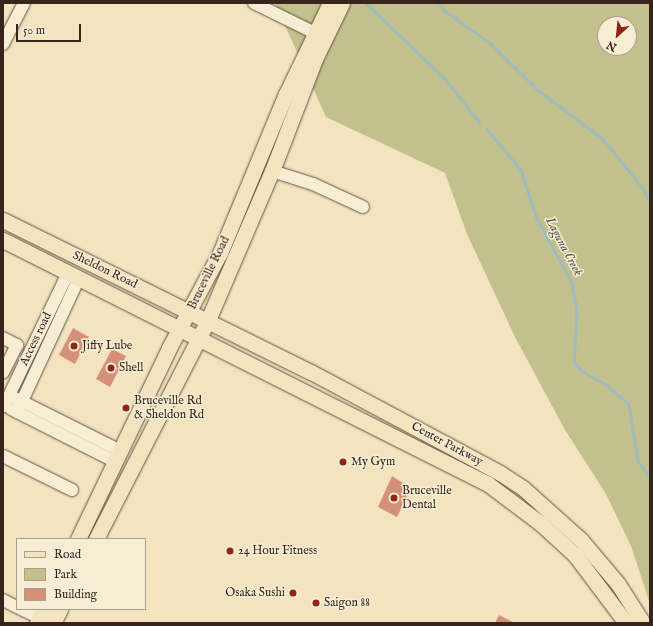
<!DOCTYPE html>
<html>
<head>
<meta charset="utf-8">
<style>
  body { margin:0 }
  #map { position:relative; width:653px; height:626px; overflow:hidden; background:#f3e3bf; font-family:"IM FELL English",serif }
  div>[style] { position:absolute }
  .green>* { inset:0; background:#c2c18e }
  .stream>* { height:2.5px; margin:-1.25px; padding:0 1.25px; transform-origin:1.25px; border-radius:1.25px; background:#a0bbbc }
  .building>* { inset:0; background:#d59078 }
  .roads { filter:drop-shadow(0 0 1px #665446) drop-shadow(0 0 1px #665446) }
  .minor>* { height:12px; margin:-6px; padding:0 6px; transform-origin:6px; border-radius:6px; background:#f7edd5 }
  .major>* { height:15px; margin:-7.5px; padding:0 7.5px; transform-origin:7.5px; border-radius:7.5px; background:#f3e3bf }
  .dots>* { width:11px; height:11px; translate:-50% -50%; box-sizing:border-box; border:2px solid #f7edd5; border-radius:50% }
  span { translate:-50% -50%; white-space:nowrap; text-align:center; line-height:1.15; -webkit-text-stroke:3px #f7edd5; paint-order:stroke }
  .street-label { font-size:12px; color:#37251d }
  .poi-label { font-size:12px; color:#37251d }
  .left { translate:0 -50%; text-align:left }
  .right { translate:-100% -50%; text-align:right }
  .water-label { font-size:13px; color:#56524d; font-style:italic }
  .frame { position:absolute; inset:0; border:4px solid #37251d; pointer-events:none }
  .legend { position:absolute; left:16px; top:538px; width:130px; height:72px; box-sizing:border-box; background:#f7edd5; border:1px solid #aa9d8b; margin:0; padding:5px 7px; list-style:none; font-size:12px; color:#37251d }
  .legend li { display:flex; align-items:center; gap:8px; height:20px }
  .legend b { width:20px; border:1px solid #aa9d8b }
  .north { position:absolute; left:597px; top:16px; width:40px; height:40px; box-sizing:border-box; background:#f7edd5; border:1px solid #aa9d8b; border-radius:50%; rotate:207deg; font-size:11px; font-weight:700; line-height:16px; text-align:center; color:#37251d }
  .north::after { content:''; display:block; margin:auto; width:14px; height:18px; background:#8f2418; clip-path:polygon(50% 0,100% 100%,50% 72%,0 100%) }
  .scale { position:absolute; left:16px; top:24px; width:65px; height:18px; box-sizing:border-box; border:2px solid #37251d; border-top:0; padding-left:5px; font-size:12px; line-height:14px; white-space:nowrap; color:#37251d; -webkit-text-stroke:3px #f7edd5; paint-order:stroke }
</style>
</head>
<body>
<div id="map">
  <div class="green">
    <div style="clip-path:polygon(evenodd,275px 3px,650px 3px,650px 604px,631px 546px,606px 494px,565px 430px,515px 337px,467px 234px,445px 173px,326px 117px,275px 3px,605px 24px,629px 24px,629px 48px,605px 48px,605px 24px)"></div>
  </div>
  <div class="stream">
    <div style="left:366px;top:3px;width:112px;rotate:43.9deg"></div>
    <div style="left:447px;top:81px;width:53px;rotate:51.8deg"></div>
    <div style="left:439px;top:3px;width:10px;rotate:53deg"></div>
    <div style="left:445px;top:11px;width:54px;rotate:35.2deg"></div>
    <div style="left:489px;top:42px;width:67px;rotate:44.4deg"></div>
    <div style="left:537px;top:89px;width:83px;rotate:37.1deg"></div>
    <div style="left:603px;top:139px;width:63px;rotate:50.8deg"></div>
    <div style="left:643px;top:188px;width:17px;rotate:65deg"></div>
    <div style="left:487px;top:129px;width:53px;rotate:50.3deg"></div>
    <div style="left:521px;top:170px;width:51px;rotate:71.6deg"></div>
    <div style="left:537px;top:218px;width:74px;rotate:61.7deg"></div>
    <div style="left:572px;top:283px;width:29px;rotate:80deg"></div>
    <div style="left:577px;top:312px;width:50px;rotate:93.4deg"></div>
    <div style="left:574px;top:362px;width:12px;rotate:48deg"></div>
    <div style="left:582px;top:371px;width:29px;rotate:29deg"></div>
    <div style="left:607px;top:385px;width:29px;rotate:41deg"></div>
    <div style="left:629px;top:404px;width:58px;rotate:81deg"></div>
    <div style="left:638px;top:461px;width:20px;rotate:53deg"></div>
  </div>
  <div class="building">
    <div style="clip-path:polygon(73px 328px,89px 337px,75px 364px,59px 355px)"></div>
    <div style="clip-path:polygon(112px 349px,126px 356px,110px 387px,96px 379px)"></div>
    <div style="clip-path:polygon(392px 476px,411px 488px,397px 517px,378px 507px)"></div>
    <div style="clip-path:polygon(499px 615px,515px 623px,495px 623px)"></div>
  </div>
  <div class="roads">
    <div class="minor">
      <div style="left:254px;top:3px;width:68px;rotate:26.2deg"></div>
      <div style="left:3px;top:44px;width:46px;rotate:-62.9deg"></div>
      <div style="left:272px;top:171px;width:43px;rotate:17.6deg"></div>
      <div style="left:313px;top:184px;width:55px;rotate:24.7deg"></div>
      <div style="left:3px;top:338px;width:16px;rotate:27deg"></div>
      <div style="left:17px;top:345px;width:31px;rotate:117deg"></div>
      <div style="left:15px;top:398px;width:119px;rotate:26.6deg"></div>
      <div style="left:4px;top:406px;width:148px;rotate:-64.3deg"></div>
      <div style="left:11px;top:409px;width:118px;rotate:26.8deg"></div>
      <div style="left:17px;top:412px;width:148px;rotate:-65.2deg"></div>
      <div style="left:3px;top:456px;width:77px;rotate:26.2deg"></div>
      <div style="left:3px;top:600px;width:16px;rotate:27deg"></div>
      <div style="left:21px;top:609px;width:21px;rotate:25deg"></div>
    </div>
    <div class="major">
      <div style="left:3px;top:220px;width:343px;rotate:26.3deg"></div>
      <div style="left:311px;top:372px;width:214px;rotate:28.1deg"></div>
      <div style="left:500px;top:473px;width:27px;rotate:33deg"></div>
      <div style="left:523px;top:488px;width:78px;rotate:41.9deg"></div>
      <div style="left:581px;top:540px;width:57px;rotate:49.9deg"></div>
      <div style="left:618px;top:584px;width:46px;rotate:57.3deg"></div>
      <div style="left:3px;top:240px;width:543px;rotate:26.71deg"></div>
      <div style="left:488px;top:484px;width:65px;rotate:36.9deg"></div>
      <div style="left:540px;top:523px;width:47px;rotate:42.4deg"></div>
      <div style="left:575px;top:555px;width:85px;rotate:53.1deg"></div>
      <div style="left:78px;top:539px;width:212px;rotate:-64.5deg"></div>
      <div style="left:169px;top:348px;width:108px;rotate:-61.8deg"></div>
      <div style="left:220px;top:253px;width:172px;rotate:-67.5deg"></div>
      <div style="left:286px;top:94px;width:101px;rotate:-64.2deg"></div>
      <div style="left:96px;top:539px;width:246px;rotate:-62.9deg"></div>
      <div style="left:208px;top:320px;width:162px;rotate:-66.8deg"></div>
      <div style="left:272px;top:171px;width:120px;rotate:-69deg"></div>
      <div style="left:315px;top:59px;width:62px;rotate:-64.3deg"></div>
      <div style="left:37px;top:623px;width:16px;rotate:-63deg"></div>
      <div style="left:53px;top:623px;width:16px;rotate:-63deg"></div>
    </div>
  </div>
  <div class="dots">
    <div style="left:74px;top:346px;background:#8f2418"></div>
    <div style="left:111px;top:368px;background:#8f2418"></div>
    <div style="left:126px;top:408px;background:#8f2418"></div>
    <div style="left:343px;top:462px;background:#8f2418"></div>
    <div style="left:394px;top:498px;background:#8f2418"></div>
    <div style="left:230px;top:551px;background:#8f2418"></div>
    <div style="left:293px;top:593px;background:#8f2418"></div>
    <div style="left:316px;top:603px;background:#8f2418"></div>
  </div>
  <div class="street-label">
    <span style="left:105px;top:270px;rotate:26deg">Sheldon Road</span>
    <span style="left:209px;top:273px;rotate:-64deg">Bruceville Road</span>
    <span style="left:36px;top:339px;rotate:-64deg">Access road</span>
    <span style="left:447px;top:444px;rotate:28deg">Center Parkway</span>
  </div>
  <div class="poi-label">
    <span class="left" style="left:82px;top:346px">Jiffy Lube</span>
    <span class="left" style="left:119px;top:368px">Shell</span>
    <span class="left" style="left:134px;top:408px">Bruceville Rd<br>&amp; Sheldon Rd</span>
    <span class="left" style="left:351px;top:462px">My Gym</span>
    <span class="left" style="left:402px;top:498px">Bruceville<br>Dental</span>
    <span class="left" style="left:238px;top:551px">24 Hour Fitness</span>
    <span class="right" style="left:285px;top:593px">Osaka Sushi</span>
    <span class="left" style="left:324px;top:603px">Saigon 88</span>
  </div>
  <div class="water-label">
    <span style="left:563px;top:247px;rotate:62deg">Laguna Creek</span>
  </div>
  <div class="frame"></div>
  <ul class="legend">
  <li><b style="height:5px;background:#f3e3bf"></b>Road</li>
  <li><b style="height:11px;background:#c2c18e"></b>Park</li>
  <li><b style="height:11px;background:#d59078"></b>Building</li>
  </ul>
  <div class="north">N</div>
  <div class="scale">50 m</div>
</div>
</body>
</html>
